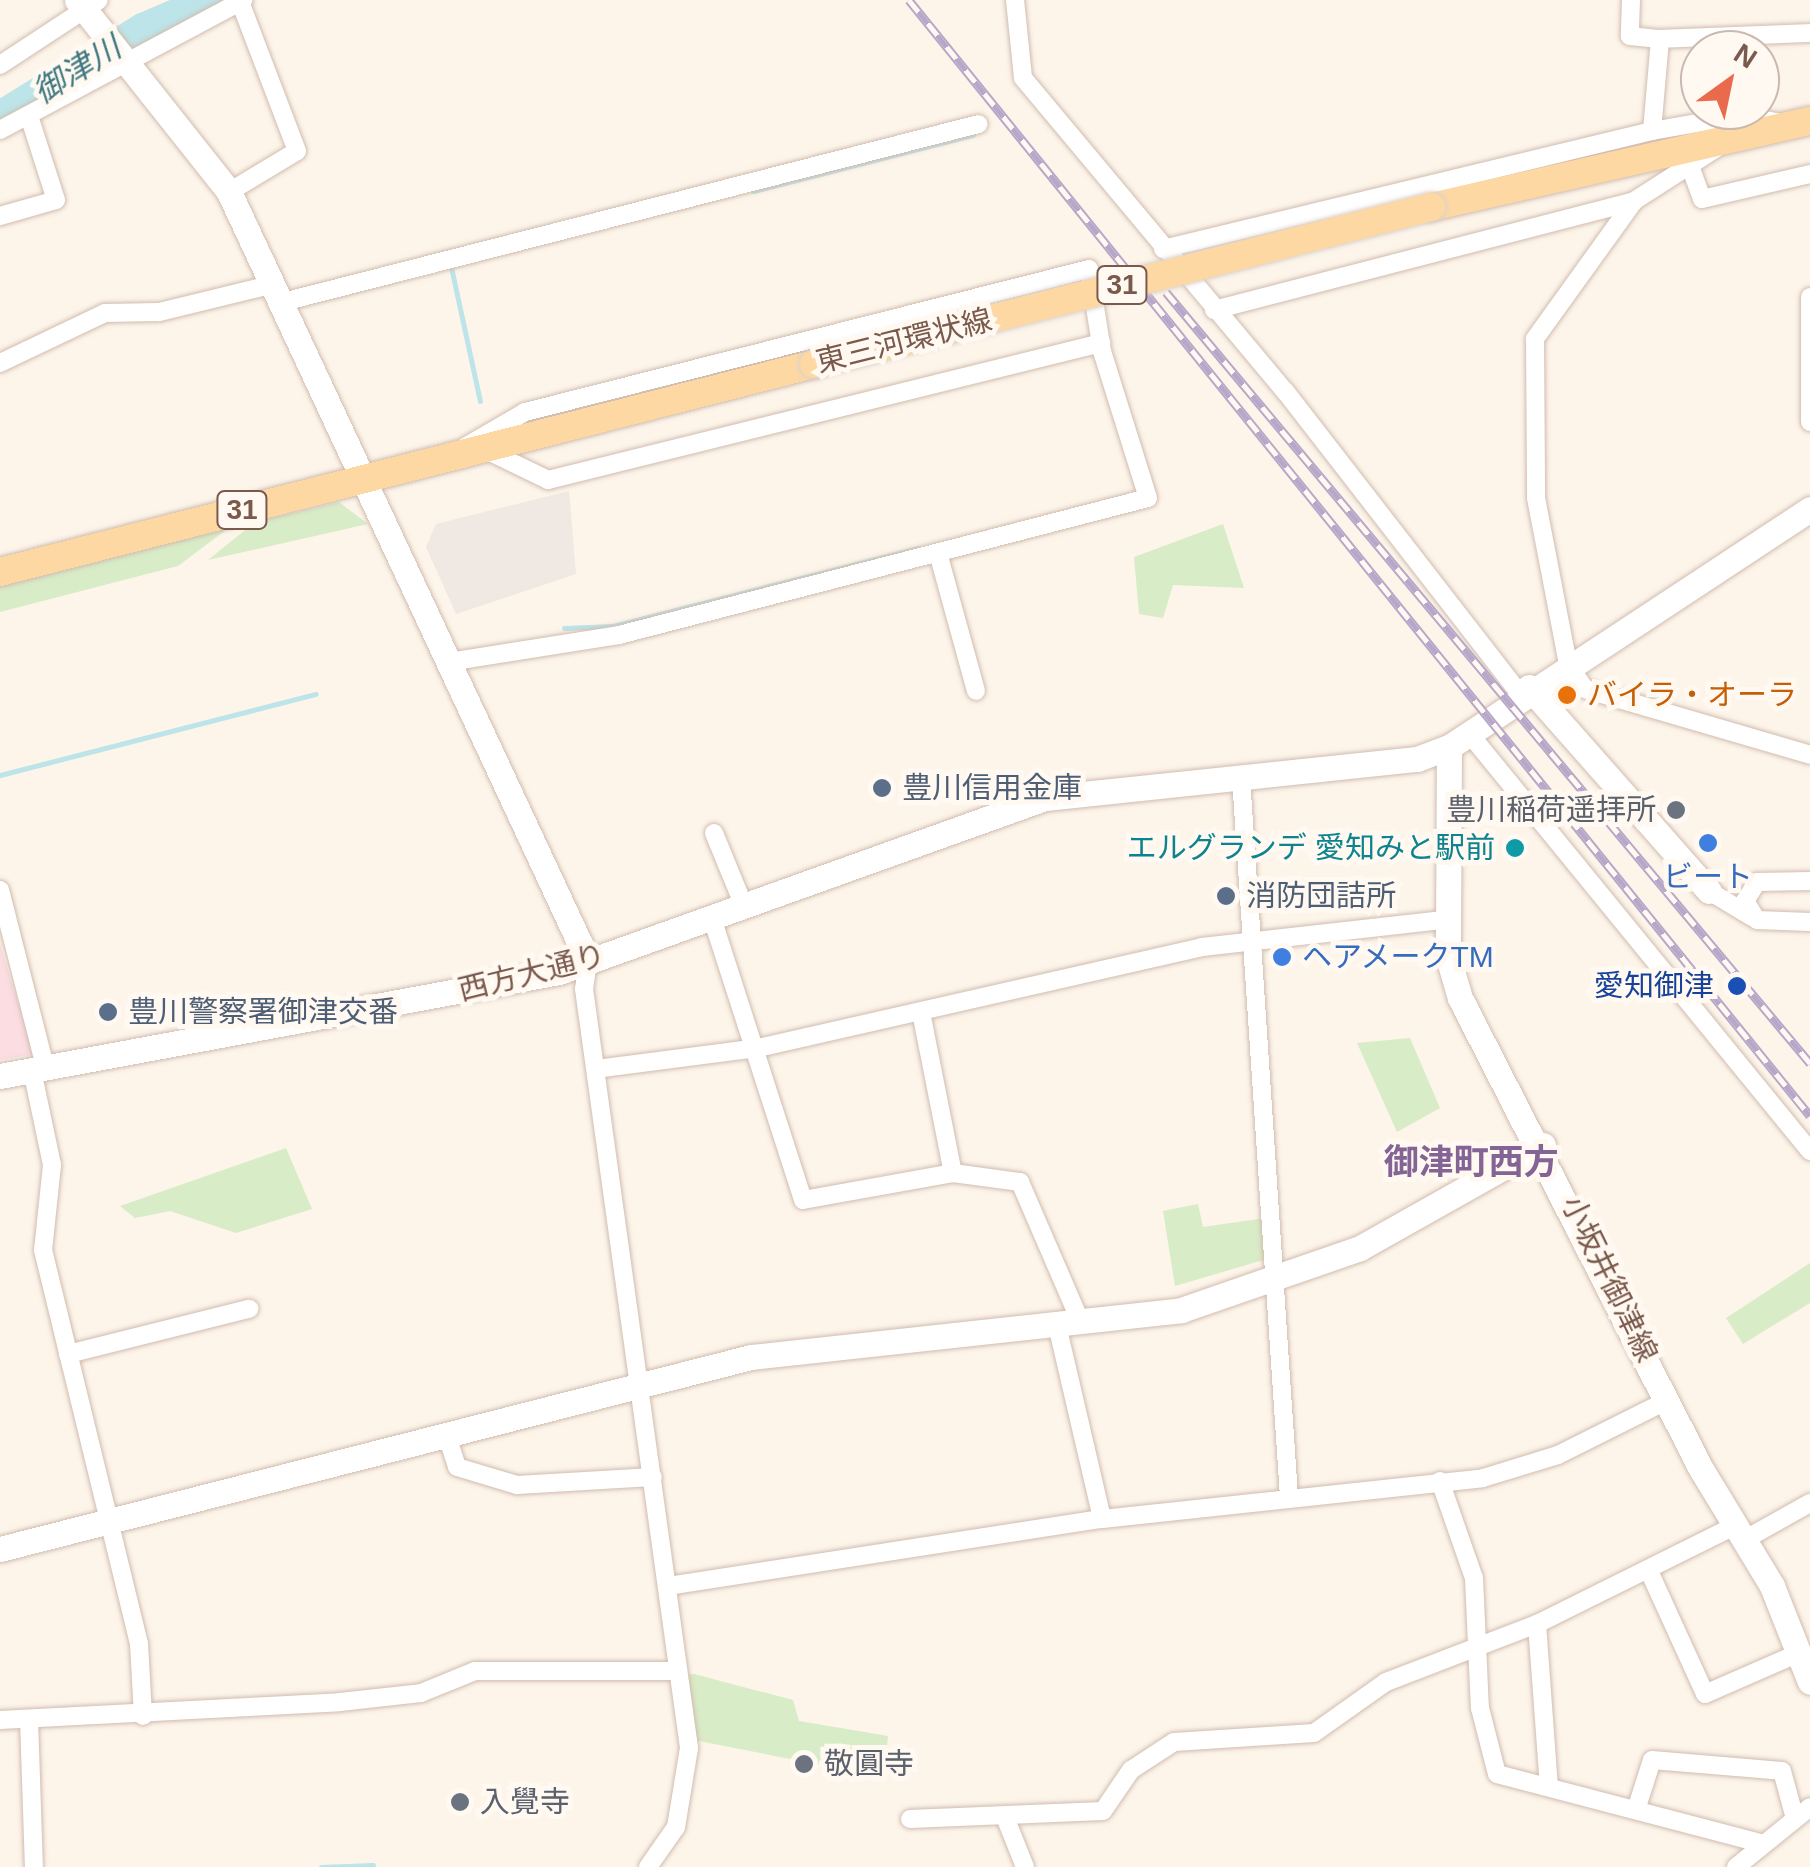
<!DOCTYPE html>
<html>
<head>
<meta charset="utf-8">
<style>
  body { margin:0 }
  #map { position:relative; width:1810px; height:1867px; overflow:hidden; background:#fdf5ea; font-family:Arial,"Noto Sans JP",sans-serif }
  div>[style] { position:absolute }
  .industrial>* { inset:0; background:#efe8e3 }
  .medical>* { inset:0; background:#fbdde2 }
  .green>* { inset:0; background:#d8ecc7 }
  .stream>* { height:5px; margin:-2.5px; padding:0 2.5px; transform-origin:2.5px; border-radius:2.5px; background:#bde4e8 }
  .river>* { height:32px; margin:-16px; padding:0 16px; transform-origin:16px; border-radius:16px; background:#bde4e8 }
  .roads { filter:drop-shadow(0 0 2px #d1bcaf) drop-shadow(0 0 2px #d1bcaf) }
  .street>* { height:18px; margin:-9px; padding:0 9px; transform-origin:9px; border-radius:9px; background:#fff }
  .secondary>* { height:25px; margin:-12.5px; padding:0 12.5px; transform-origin:12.5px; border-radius:12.5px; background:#fff }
  .primary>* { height:28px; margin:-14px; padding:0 14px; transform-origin:14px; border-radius:14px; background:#fdd8a2 }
  .rail>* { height:9px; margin-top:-4.5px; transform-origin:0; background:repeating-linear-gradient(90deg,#fff9f2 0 15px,#b8a7c9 0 30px); box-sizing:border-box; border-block:2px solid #b8a7c9 }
  .bridges { filter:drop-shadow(0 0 2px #dad1cd) drop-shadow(0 0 2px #dad1cd) }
  .primary-bridge>* { height:28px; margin:-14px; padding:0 14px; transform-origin:14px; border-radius:14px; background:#fdd8a2 }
  .dots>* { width:28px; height:28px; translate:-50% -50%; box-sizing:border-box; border:5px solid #fff9f2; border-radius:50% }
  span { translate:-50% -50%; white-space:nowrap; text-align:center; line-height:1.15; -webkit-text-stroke:10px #fff9f2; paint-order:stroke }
  .shield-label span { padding:2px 8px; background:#fff9f2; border:2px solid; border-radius:8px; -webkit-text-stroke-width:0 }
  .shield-label { font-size:28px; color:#7a5a4c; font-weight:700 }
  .street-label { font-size:30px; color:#7a5a4c }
  .food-label { font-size:30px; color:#c56008 }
  .left { translate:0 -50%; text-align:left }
  .service-label { font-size:30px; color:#4e5e75 }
  .worship-label { font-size:30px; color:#5b616d }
  .right { translate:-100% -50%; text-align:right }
  .culture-label { font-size:30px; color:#0d838f }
  .shop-label { font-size:30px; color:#366cbe }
  .transit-label { font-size:30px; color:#164399 }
  .water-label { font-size:32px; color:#3e777f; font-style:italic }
  .quarter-label { font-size:35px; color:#836495; font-weight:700 }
  .north { position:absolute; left:1680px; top:30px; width:100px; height:100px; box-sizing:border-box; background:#fff9f2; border:2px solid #cab9b0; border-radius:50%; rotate:33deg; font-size:28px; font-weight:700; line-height:40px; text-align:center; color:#7a5a4c }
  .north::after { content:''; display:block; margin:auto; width:35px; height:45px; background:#ea6a4d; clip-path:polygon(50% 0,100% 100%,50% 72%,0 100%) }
</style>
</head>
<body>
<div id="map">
  <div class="industrial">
    <div style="clip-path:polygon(569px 491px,576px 574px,456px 614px,426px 547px,436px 524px)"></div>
  </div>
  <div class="medical">
    <div style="clip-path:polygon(0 944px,34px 1054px,0 1060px)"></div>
  </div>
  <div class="green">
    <div style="clip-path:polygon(339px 502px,368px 524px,208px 560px,255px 522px)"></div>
    <div style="clip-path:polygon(1223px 524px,1244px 588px,1173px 585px,1163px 618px,1139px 614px,1134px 557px)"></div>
    <div style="clip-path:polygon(230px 527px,178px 566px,0 612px,0 581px)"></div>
    <div style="clip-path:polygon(1410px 1038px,1440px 1108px,1397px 1132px,1357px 1043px)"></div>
    <div style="clip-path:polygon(286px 1148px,312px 1209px,236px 1233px,170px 1211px,135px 1218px,120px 1206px)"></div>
    <div style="clip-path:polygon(1198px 1204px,1203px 1227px,1265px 1218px,1267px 1259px,1175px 1286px,1163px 1211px)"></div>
    <div style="clip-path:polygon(1810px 1263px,1810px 1303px,1743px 1344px,1726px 1318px)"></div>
    <div style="clip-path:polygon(694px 1674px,793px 1700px,799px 1721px,888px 1736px,886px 1756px,843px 1753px,841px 1769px,694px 1740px,686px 1675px)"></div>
  </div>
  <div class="stream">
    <div style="left:753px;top:191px;width:227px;rotate:-14.3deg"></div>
    <div style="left:451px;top:267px;width:137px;rotate:77.8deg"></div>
    <div style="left:564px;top:628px;width:49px;rotate:-2.3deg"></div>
    <div style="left:613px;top:626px;width:315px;rotate:-14.3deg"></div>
    <div style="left:0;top:775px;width:326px;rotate:-14.4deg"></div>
    <div style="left:321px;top:1867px;width:52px;rotate:-2.2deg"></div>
  </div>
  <div class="river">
    <div style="left:0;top:117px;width:168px;rotate:-31.6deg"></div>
    <div style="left:143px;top:29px;width:73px;rotate:-23.4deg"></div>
  </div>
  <div class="roads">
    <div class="street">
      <div style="left:1015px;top:0;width:78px;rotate:84.1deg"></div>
      <div style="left:1023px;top:78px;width:408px;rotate:50.1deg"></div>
      <div style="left:1285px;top:391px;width:383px;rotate:52.2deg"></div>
      <div style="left:1631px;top:0;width:36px;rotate:92deg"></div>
      <div style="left:1630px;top:36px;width:30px;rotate:6deg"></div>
      <div style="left:0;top:65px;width:118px;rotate:-33.3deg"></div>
      <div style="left:0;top:130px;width:276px;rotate:-28.1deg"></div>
      <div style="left:1652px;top:131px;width:91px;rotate:-10.1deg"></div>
      <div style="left:1742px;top:115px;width:38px;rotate:12deg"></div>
      <div style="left:1690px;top:166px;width:35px;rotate:70deg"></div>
      <div style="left:1702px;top:199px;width:111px;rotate:-13deg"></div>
      <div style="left:229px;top:192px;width:79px;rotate:-31.1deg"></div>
      <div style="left:297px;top:151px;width:160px;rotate:-110.9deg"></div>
      <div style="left:1634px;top:201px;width:170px;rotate:125.7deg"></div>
      <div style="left:1535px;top:339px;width:159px;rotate:89.6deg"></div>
      <div style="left:1536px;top:498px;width:169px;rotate:79.1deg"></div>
      <div style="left:1568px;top:664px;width:30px;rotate:56deg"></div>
      <div style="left:1585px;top:689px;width:234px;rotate:16.3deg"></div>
      <div style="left:0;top:216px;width:58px;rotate:-15.9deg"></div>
      <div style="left:56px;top:200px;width:88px;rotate:-107.8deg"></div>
      <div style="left:1163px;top:249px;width:503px;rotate:-13.57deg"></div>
      <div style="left:1652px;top:131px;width:92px;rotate:-85deg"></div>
      <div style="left:1660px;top:39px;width:150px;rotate:-2.3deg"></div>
      <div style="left:1810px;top:297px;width:125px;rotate:90deg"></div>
      <div style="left:283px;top:302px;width:718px;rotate:-14.35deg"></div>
      <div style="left:1214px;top:310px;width:434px;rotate:-14.5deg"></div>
      <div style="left:1634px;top:201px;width:100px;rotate:-32.7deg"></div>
      <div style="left:0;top:363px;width:116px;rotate:-25.5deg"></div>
      <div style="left:105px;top:313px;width:54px;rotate:-1.1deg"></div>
      <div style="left:159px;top:312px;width:118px;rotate:-13.7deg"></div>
      <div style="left:484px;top:449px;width:71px;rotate:25.8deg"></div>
      <div style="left:548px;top:480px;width:570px;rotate:-13.91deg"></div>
      <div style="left:938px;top:553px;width:143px;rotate:74.6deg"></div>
      <div style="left:455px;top:661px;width:166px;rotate:-9deg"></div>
      <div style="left:619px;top:635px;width:546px;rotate:-14.52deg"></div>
      <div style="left:1148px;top:498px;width:154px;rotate:-107.4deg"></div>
      <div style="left:1102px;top:351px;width:83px;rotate:-99deg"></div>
      <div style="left:1089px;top:269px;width:582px;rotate:165.77deg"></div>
      <div style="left:525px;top:412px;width:69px;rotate:149.7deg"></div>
      <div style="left:1468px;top:732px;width:541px;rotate:50.78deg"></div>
      <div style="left:1241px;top:778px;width:721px;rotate:86.18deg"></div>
      <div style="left:714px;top:833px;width:79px;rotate:67.7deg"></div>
      <div style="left:1810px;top:881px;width:53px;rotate:178.9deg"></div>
      <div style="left:1757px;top:882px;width:22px;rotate:122deg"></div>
      <div style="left:1745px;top:901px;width:22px;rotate:58deg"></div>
      <div style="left:1757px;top:920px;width:53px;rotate:2.2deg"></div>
      <div style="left:0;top:890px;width:183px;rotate:75.7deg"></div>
      <div style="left:1709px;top:891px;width:50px;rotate:31.2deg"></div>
      <div style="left:712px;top:918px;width:296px;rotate:72.1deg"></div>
      <div style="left:803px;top:1200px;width:152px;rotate:-10.2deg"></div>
      <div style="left:953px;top:1173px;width:68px;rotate:7.7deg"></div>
      <div style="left:1020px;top:1182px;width:154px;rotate:66.6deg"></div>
      <div style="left:588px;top:961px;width:28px;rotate:98deg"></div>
      <div style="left:584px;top:989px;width:766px;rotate:82.12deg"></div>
      <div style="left:689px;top:1748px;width:80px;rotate:99.3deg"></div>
      <div style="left:676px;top:1827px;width:49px;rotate:125deg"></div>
      <div style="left:921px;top:1012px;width:164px;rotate:78.8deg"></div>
      <div style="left:596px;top:1069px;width:163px;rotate:-7.4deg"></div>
      <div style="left:758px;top:1048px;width:455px;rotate:-12.8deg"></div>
      <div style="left:1202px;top:947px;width:250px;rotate:-6.4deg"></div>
      <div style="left:32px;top:1070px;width:97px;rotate:78.1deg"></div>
      <div style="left:52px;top:1165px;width:85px;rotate:96deg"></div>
      <div style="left:43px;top:1250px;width:406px;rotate:76.3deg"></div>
      <div style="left:139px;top:1644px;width:72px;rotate:86.8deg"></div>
      <div style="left:1057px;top:1325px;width:199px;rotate:76.9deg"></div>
      <div style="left:68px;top:1354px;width:187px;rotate:-14deg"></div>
      <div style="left:448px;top:1439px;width:29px;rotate:72deg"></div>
      <div style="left:457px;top:1467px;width:63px;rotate:16.7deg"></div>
      <div style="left:517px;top:1485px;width:136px;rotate:-3.4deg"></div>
      <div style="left:1440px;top:1481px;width:103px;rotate:70.7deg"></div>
      <div style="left:1474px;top:1578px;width:130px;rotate:87.4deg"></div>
      <div style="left:1480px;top:1708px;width:68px;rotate:75.6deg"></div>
      <div style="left:1497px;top:1774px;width:272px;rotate:14.7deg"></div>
      <div style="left:1744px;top:1540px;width:76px;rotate:-29.3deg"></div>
      <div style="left:1649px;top:1571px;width:135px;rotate:65.5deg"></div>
      <div style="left:1705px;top:1694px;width:103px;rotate:-23.6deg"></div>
      <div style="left:668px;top:1586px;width:439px;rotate:-8.8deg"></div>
      <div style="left:1102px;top:1519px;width:383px;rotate:-6.1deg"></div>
      <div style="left:1483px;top:1478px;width:78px;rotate:-17deg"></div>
      <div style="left:1558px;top:1455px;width:123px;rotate:-26.6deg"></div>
      <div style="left:1537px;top:1624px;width:162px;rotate:85.8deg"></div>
      <div style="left:29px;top:1719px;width:148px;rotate:88.1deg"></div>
      <div style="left:0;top:1720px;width:340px;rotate:-3deg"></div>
      <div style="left:340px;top:1702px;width:81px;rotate:-6.3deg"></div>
      <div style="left:421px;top:1693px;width:58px;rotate:-22.2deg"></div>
      <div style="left:475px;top:1671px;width:203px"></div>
      <div style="left:1636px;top:1810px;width:52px;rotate:-72.3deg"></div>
      <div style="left:1652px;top:1760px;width:130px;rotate:4.8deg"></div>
      <div style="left:1782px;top:1771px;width:46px;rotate:74.7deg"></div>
      <div style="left:1005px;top:1817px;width:54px;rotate:68.2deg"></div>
      <div style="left:910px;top:1819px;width:193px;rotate:-2.4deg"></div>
      <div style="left:1103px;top:1811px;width:50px;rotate:-55.7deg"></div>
      <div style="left:1131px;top:1770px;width:51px;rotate:-33.1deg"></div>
      <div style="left:1174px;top:1742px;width:140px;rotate:-3.7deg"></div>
      <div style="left:1314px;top:1733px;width:88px;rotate:-35.3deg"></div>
      <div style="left:1386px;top:1682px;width:162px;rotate:-21deg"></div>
      <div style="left:1537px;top:1624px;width:220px;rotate:-26.4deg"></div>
      <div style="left:1736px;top:1867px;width:95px;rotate:-39deg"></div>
    </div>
    <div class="secondary">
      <div style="left:77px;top:0;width:245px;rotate:51.6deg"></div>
      <div style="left:229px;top:192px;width:849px;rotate:64.97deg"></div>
      <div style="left:1529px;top:687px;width:272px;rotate:48.6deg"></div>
      <div style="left:1449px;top:747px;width:210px;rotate:90.3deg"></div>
      <div style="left:1448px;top:957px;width:43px;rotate:73.7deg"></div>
      <div style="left:1460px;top:998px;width:529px;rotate:62.9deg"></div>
      <div style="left:1701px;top:1469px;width:137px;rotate:58.7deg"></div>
      <div style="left:1772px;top:1586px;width:103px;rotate:68.4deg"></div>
      <div style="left:0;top:1076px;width:569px;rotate:-10.54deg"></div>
      <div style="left:559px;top:972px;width:516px;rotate:-19.7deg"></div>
      <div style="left:1045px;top:798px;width:374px;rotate:-6deg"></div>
      <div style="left:1417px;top:759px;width:34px;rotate:-21deg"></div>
      <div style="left:1449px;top:747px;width:432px;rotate:-33.4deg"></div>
      <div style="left:0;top:1549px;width:775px;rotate:-14.34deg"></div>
      <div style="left:751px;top:1357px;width:433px;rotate:-6.2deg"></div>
      <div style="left:1181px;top:1310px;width:189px;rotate:-19.1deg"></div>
      <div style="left:1360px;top:1248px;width:210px;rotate:-29.4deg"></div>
    </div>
    <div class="primary">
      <div style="left:1431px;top:207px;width:389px;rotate:-12.8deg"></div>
      <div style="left:0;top:572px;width:840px;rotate:-14.33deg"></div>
    </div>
  </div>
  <div class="rail">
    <div style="left:909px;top:0;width:1434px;rotate:51.08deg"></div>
    <div style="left:1166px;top:292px;width:1005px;rotate:50.13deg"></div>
  </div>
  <div class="bridges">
    <div class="primary-bridge">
      <div style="left:814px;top:364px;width:637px;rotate:-14.28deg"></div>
    </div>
  </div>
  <div class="dots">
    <div style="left:1567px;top:695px;background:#e8710a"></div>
    <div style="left:882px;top:788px;background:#5c6f8a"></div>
    <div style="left:1676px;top:810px;background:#6b7280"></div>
    <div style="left:1708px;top:843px;background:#3f7fe0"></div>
    <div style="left:1515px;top:848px;background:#0f9aa8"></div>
    <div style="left:1226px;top:896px;background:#5c6f8a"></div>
    <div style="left:1282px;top:957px;background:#3f7fe0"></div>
    <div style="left:1737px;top:986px;background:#1a4fb4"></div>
    <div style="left:108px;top:1012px;background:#5c6f8a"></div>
    <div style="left:804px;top:1764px;background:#6b7280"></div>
    <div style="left:460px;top:1802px;background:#6b7280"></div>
  </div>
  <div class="shield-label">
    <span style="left:1122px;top:285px">31</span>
    <span style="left:242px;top:510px">31</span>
  </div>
  <div class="street-label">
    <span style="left:904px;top:341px;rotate:-14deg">東三河環状線</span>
    <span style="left:532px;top:973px;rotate:-14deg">西方大通り</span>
    <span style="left:1609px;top:1279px;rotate:64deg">小坂井御津線</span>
  </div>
  <div class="food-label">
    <span class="left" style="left:1587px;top:695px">バイラ・オーラ</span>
  </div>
  <div class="service-label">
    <span class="left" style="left:902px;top:788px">豊川信用金庫</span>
    <span class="left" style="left:1246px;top:896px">消防団詰所</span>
    <span class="left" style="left:128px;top:1012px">豊川警察署御津交番</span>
  </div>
  <div class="worship-label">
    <span class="right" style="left:1656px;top:810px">豊川稲荷遥拝所</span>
    <span class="left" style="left:824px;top:1764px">敬圓寺</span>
    <span class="left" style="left:480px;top:1802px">入覺寺</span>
  </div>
  <div class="culture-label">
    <span class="right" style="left:1495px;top:848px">エルグランデ 愛知みと駅前</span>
  </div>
  <div class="shop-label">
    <span style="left:1708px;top:877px">ビート</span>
    <span class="left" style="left:1302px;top:957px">ヘアメークTM</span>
  </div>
  <div class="transit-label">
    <span class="right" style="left:1714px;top:986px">愛知御津</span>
  </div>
  <div class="water-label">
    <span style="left:77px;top:70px;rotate:-32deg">御津川</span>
  </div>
  <div class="quarter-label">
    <span style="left:1471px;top:1162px">御津町西方</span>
  </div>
  <div class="north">N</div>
</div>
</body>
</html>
